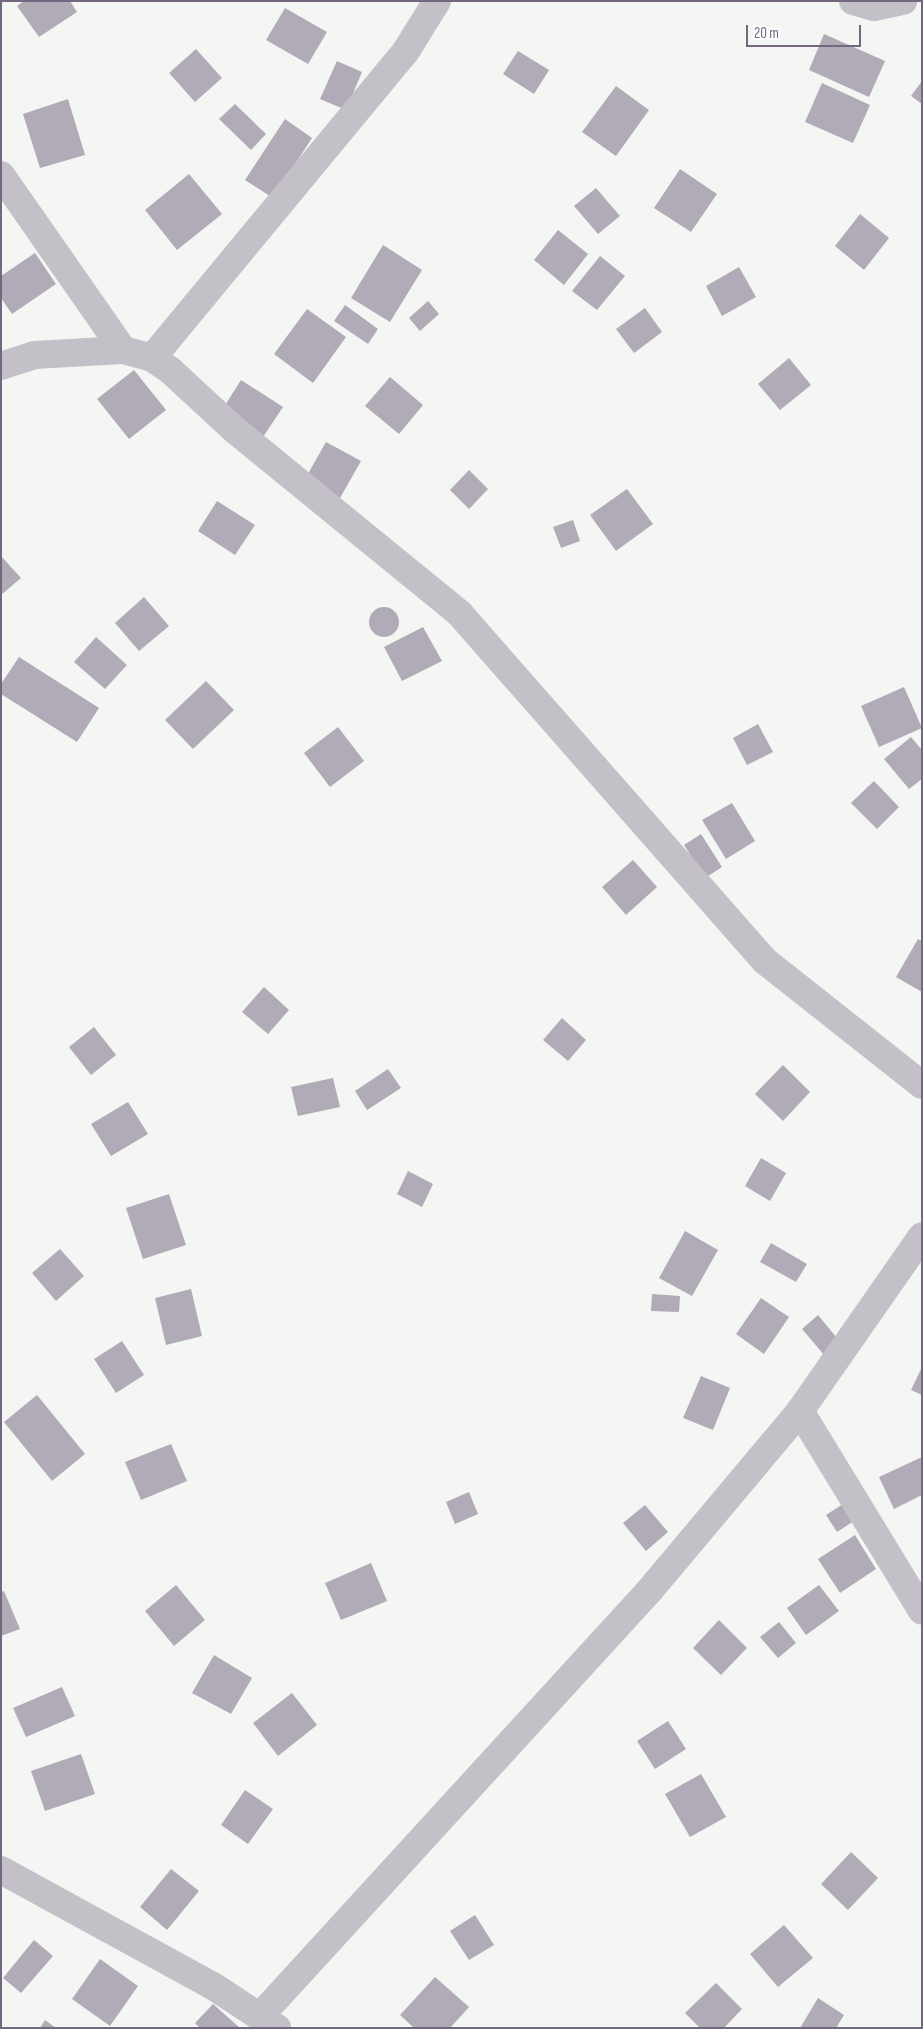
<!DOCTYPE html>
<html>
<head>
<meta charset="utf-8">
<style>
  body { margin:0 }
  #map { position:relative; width:923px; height:2029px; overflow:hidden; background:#f3f6f3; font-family:"Sofia Sans Condensed",sans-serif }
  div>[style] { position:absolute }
  .building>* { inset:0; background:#b0abb6 }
  .round { border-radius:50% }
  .minor>* { height:28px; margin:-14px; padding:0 14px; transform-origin:14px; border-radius:14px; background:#c3c0c7 }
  span { translate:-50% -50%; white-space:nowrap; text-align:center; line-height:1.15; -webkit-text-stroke:5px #fff; paint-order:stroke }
  .frame { position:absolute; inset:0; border:2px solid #746881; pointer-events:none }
  .scale { position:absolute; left:746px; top:25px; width:115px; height:22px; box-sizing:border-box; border:2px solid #746881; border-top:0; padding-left:6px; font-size:15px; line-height:18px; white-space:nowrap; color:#746881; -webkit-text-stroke:4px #fff; paint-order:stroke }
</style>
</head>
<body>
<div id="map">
  <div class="building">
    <div style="clip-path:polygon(24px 1px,70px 1px,77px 12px,39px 37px,17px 6px)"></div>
    <div style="clip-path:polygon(285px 8px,327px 32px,308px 64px,266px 40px)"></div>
    <div style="clip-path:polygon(824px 34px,885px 61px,869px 97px,809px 70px)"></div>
    <div style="clip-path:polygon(196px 49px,222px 78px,195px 102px,169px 73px)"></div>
    <div style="clip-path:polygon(518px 51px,549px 70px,534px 94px,503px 74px)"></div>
    <div style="clip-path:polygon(337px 61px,362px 72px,346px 110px,320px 99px)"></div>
    <div style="clip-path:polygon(922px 81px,922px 104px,911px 96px)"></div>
    <div style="clip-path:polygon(822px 83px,870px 105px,853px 143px,805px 122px)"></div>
    <div style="clip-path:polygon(616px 86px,649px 110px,616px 156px,582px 132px)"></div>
    <div style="clip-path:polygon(68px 99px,85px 155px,40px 168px,23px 114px)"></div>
    <div style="clip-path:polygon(235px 104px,266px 134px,251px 150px,219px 119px)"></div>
    <div style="clip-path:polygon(285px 119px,312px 138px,273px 198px,245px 180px)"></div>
    <div style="clip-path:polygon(680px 169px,717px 194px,691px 232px,654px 208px)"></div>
    <div style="clip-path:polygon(189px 174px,222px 214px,177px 250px,145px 210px)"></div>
    <div style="clip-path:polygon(596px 188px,620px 216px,598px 234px,574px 206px)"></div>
    <div style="clip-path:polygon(860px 214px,889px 238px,864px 270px,835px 246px)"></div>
    <div style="clip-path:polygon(558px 230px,588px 254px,564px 285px,534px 260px)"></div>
    <div style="clip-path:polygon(383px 245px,422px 270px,390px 322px,351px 298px)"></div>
    <div style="clip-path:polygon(35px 253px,56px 284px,12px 314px,1px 298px,1px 276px)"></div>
    <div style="clip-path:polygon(600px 256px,625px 276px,597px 310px,572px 291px)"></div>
    <div style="clip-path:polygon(739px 267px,756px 297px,722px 316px,706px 286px)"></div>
    <div style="clip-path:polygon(428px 301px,439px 314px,420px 331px,409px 318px)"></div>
    <div style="clip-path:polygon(345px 305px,378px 329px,368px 344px,334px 321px)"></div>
    <div style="clip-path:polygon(645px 308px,662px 332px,634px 353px,616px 329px)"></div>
    <div style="clip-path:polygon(307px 309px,346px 337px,313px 383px,274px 354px)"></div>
    <div style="clip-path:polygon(789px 358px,811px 385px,780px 410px,758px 384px)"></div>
    <div style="clip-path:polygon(134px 370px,166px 410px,129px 439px,97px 399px)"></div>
    <div style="clip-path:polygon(390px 377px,423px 405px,399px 434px,365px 406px)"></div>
    <div style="clip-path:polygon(241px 380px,283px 407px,263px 437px,222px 410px)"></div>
    <div style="clip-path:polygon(326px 442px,361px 461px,340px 498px,305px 479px)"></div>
    <div style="clip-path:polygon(469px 470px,488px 489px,469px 509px,450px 490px)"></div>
    <div style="clip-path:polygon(627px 489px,653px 524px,616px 551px,590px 515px)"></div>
    <div style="clip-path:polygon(217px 501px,255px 525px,235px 555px,198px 531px)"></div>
    <div style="clip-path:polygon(573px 520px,580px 541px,561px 548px,553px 527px)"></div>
    <div style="clip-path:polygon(1px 556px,21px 578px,1px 595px)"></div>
    <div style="clip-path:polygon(144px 597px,169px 626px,139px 651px,115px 623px)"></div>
    <div class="round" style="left:369px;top:607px;width:30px;height:30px"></div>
    <div style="clip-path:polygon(423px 627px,442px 661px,402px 681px,384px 647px)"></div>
    <div style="clip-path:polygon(96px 637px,127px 665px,105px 689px,74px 662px)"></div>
    <div style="clip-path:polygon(19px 657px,99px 708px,77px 742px,1px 694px,1px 684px)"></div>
    <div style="clip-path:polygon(206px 681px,234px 710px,193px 749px,165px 720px)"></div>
    <div style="clip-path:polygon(904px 687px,922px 728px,879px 747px,861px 706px)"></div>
    <div style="clip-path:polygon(758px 724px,773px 752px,747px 765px,733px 738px)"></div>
    <div style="clip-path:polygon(338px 727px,364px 761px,330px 787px,304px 753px)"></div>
    <div style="clip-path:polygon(911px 737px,922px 750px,922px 779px,909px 789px,884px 759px)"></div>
    <div style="clip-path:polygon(874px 781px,899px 807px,877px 829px,851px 803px)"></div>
    <div style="clip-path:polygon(732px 803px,755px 841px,726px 859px,702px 820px)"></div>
    <div style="clip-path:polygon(701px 834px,722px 867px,705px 878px,684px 845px)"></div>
    <div style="clip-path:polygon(633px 860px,657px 887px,626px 915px,602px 887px)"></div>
    <div style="clip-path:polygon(918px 939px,922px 941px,922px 992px,896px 977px)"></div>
    <div style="clip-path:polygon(264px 987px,289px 1010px,268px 1034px,242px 1012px)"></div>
    <div style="clip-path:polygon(562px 1018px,586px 1040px,568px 1061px,543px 1040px)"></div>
    <div style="clip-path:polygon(94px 1027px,116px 1055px,91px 1075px,69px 1047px)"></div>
    <div style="clip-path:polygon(783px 1065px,810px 1092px,783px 1121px,755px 1094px)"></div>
    <div style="clip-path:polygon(388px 1069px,401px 1088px,367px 1110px,355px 1091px)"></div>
    <div style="clip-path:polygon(333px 1078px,340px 1107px,298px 1116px,291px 1087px)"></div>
    <div style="clip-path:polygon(128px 1102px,148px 1134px,111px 1156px,91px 1124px)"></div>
    <div style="clip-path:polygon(761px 1158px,786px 1173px,770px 1201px,745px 1186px)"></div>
    <div style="clip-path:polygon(408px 1171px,433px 1184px,422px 1207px,397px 1194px)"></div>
    <div style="clip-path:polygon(169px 1194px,186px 1245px,143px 1259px,126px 1208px)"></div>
    <div style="clip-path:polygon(685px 1231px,718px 1250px,692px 1296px,659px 1278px)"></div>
    <div style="clip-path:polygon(771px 1243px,807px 1264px,796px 1282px,760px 1262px)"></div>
    <div style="clip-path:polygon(60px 1249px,84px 1276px,56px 1301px,32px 1273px)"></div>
    <div style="clip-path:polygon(191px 1289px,202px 1336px,166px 1345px,155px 1298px)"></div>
    <div style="clip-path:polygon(652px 1294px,680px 1296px,679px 1312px,651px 1311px)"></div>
    <div style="clip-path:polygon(761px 1298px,789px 1317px,764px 1354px,736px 1334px)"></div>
    <div style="clip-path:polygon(818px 1315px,841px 1343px,825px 1356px,802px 1329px)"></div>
    <div style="clip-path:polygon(122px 1341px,144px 1375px,116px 1393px,94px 1359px)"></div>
    <div style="clip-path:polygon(922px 1367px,922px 1395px,911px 1390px)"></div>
    <div style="clip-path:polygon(701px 1376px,730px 1388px,713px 1430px,683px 1418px)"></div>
    <div style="clip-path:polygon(37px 1395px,85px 1454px,52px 1481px,4px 1422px)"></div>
    <div style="clip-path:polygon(171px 1444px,187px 1481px,141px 1500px,125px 1462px)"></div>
    <div style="clip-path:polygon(922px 1457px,922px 1495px,894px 1509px,879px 1477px)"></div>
    <div style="clip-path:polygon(469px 1492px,478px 1514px,455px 1524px,446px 1502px)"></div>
    <div style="clip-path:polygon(843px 1504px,854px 1521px,837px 1532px,826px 1515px)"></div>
    <div style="clip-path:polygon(645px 1505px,668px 1532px,646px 1551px,623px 1523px)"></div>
    <div style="clip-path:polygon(855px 1535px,876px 1569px,840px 1593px,818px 1559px)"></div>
    <div style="clip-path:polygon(371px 1563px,387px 1601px,341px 1620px,325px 1583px)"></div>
    <div style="clip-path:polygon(176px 1585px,205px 1620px,174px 1646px,145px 1611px)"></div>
    <div style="clip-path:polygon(819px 1585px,839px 1611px,806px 1635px,787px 1608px)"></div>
    <div style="clip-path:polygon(4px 1591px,20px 1629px,1px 1636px,1px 1592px)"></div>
    <div style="clip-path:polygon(719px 1620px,747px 1648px,721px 1675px,693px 1648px)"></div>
    <div style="clip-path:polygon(779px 1622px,796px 1643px,778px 1658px,760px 1637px)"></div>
    <div style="clip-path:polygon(214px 1655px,252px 1678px,231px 1714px,192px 1693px)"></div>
    <div style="clip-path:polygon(62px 1687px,75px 1716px,26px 1737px,13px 1708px)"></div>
    <div style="clip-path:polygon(292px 1693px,317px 1725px,278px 1756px,253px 1723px)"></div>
    <div style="clip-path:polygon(668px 1721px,686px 1749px,655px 1769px,637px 1741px)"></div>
    <div style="clip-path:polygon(81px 1754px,95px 1794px,45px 1811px,31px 1771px)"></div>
    <div style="clip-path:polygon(701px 1774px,726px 1817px,690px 1837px,665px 1794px)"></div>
    <div style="clip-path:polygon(245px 1790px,273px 1809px,248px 1844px,221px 1825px)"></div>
    <div style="clip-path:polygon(851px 1852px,878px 1878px,848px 1910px,821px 1884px)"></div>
    <div style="clip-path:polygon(171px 1869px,199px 1891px,167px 1930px,140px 1907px)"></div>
    <div style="clip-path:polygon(475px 1915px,494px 1945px,469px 1960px,450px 1931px)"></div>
    <div style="clip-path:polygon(784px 1925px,813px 1958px,778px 1987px,750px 1954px)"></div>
    <div style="clip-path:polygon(34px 1940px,53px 1956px,21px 1993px,3px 1978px)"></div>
    <div style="clip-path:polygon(100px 1959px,138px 1986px,110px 2026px,72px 1999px)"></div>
    <div style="clip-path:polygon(435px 1977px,469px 2007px,450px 2028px,414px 2028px,400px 2015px)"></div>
    <div style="clip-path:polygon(716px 1983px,742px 2009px,724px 2028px,700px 2028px,685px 2013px)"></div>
    <div style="clip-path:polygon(818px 1998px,844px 2015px,836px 2028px,800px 2028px)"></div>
    <div style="clip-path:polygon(213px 2004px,240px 2028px,200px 2028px,195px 2023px)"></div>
    <div style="clip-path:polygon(45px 2020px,56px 2028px,40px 2028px)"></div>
  </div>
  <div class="minor">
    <div style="left:853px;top:1px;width:22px;rotate:16deg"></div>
    <div style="left:874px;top:7px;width:30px;rotate:-12deg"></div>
    <div style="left:1px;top:175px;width:213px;rotate:55.1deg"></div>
    <div style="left:152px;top:358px;width:398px;rotate:-50.4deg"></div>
    <div style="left:406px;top:51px;width:59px;rotate:-58.2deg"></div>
    <div style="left:1px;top:366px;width:35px;rotate:-18deg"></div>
    <div style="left:34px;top:355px;width:89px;rotate:-3.2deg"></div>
    <div style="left:123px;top:350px;width:30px;rotate:15deg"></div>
    <div style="left:152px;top:358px;width:23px;rotate:34deg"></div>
    <div style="left:171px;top:371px;width:88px;rotate:42.7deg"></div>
    <div style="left:236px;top:431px;width:289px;rotate:39.2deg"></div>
    <div style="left:460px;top:614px;width:462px;rotate:48.7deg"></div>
    <div style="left:765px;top:961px;width:200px;rotate:38.3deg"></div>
    <div style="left:800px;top:1411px;width:234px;rotate:58.6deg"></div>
    <div style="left:1px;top:1870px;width:242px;rotate:28.7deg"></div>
    <div style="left:213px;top:1986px;width:77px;rotate:33.3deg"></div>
    <div style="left:261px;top:2015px;width:576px;rotate:-47.53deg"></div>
    <div style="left:650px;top:1590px;width:234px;rotate:-50deg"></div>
    <div style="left:800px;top:1411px;width:213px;rotate:-55.1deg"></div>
  </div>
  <div class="frame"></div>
  <div class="scale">20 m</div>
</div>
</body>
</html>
